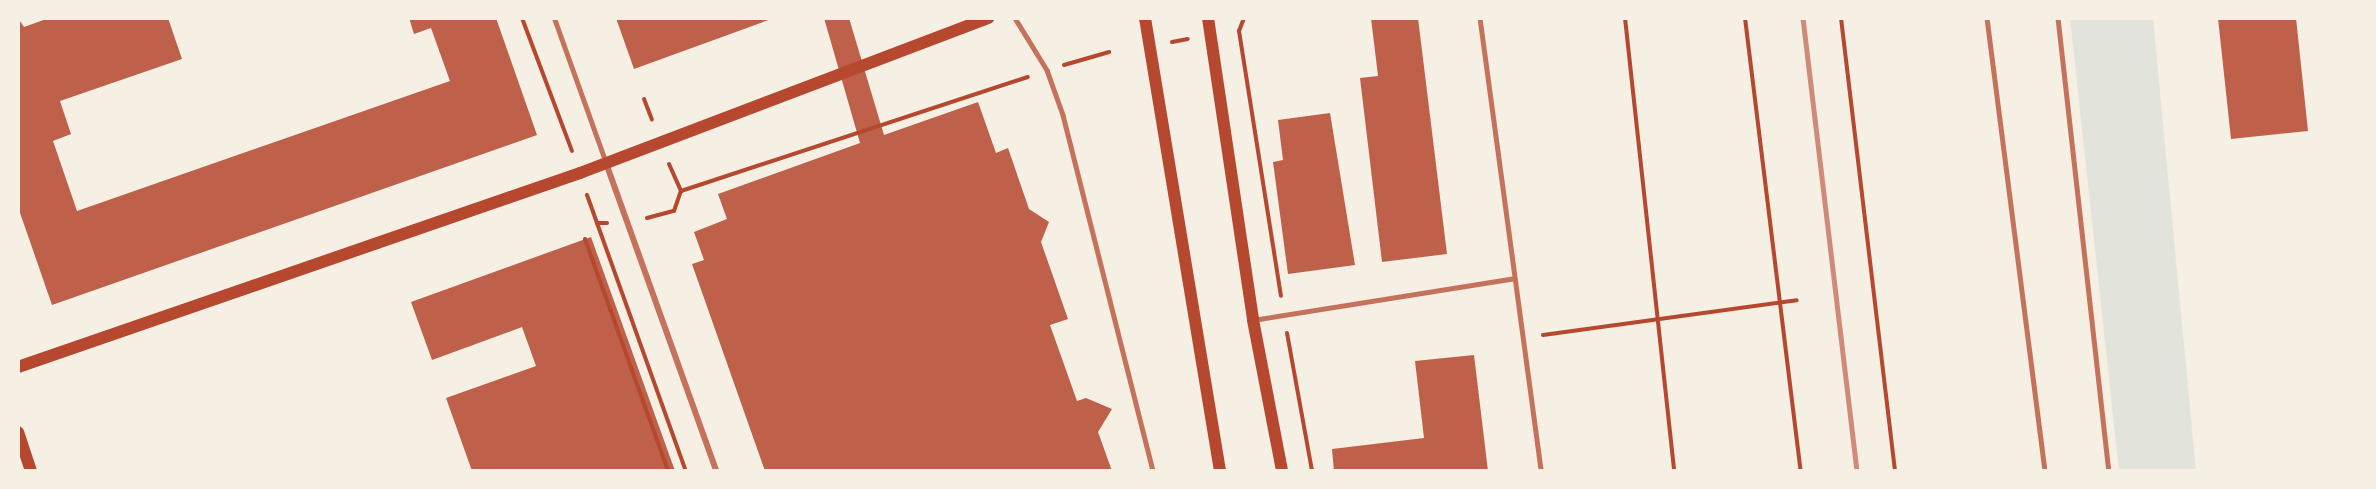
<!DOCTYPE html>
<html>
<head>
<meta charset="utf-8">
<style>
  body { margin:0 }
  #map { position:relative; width:2376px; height:489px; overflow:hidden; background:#f6efe4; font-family:"Open Sans",sans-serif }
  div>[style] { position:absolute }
  .green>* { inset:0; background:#e2e4dc }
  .building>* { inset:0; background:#bf614a }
  .path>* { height:4px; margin:-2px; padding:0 2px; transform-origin:2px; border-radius:2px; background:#b5482f }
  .service>* { height:4.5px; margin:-2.25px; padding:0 2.25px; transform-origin:2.25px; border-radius:2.25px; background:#c5725c }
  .pedestrian>* { height:5px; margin:-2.5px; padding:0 2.5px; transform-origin:2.5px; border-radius:2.5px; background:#c5725c }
  .minor>* { height:6px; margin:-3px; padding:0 3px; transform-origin:3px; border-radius:3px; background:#c5725c }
  .secondary>* { height:12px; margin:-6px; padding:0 6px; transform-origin:6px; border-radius:6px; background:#b5482f }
  .rail>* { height:4.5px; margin:-2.25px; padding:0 2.25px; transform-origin:2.25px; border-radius:2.25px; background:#cf8b77 }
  span { translate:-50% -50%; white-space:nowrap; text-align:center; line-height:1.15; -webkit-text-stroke:4.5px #f6efe4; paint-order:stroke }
  .frame { position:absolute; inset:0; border:20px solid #f6efe4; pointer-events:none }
</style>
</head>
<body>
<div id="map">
  <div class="green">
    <div style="clip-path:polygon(2070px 18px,2153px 18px,2196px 471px,2119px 471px)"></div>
  </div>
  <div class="building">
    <div style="clip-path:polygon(18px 18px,24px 27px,49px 18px,168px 18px,182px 59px,60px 101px,71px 134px,53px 141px,77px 211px,450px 81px,431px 28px,414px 34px,409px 18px,496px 18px,537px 135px,52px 305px,18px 207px)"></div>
    <div style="clip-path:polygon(616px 18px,774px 18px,634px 69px)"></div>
    <div style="clip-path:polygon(824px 18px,849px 18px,884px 135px,978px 102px,996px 153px,1008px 148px,1029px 209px,1049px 222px,1041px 242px,1068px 319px,1050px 325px,1077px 401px,1086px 398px,1112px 409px,1098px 432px,1112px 471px,765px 471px,692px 264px,704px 260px,694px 232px,727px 219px,718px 194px,860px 143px)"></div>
    <div style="clip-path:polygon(1371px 18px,1418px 18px,1447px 254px,1382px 262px,1360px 78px,1378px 76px)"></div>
    <div style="clip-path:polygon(2218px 18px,2296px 18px,2308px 131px,2231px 139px)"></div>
    <div style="clip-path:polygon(1330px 113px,1355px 265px,1288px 274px,1273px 162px,1283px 160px,1278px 120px)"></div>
    <div style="clip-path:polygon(591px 237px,675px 471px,472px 471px,446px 398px,536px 366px,522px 327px,432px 360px,411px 302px)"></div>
    <div style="clip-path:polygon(1474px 355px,1488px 471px,1334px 471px,1332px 449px,1424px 438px,1415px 361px)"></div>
  </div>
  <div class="path">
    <div style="left:522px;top:18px;width:142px;rotate:69.4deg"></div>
    <div style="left:1244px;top:18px;width:14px;rotate:111deg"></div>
    <div style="left:1239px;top:31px;width:268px;rotate:81deg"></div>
    <div style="left:1625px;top:18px;width:456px;rotate:83.8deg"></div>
    <div style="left:1745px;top:18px;width:456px;rotate:83deg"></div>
    <div style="left:1841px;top:18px;width:456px;rotate:83.2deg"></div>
    <div style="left:1172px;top:42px;width:16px;rotate:-11deg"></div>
    <div style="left:1064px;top:65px;width:47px;rotate:-16.1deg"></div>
    <div style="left:644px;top:99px;width:22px;rotate:69deg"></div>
    <div style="left:669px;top:164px;width:30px;rotate:66deg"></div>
    <div style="left:587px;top:195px;width:293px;rotate:70.3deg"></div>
    <div style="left:647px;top:218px;width:28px;rotate:-15deg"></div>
    <div style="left:674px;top:211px;width:21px;rotate:-71deg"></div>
    <div style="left:681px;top:191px;width:365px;rotate:-18.2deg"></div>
    <div style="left:597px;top:223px;width:10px"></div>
    <div style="left:585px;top:239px;width:246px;rotate:70.3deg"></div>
    <div style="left:1287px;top:333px;width:140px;rotate:79.7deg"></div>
    <div style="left:1543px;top:335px;width:256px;rotate:-7.8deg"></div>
  </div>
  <div class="service">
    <div style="left:1015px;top:18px;width:61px;rotate:58.4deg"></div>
    <div style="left:1047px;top:70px;width:48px;rotate:70.4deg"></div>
    <div style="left:1063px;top:115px;width:367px;rotate:75.8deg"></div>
    <div style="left:1480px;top:18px;width:457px;rotate:82.3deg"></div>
    <div style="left:1987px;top:18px;width:457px;rotate:82.7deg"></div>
    <div style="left:2058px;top:18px;width:456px;rotate:83.6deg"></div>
    <div style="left:1253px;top:320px;width:264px;rotate:-9.1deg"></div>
  </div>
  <div class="pedestrian">
    <div style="left:554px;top:18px;width:154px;rotate:70.3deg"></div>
  </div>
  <div class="minor">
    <div style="left:606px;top:163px;width:327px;rotate:70.3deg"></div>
  </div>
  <div class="secondary">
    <div style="left:1145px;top:18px;width:459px;rotate:80.6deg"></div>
    <div style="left:1208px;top:18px;width:305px;rotate:81.5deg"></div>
    <div style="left:1253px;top:320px;width:154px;rotate:79.1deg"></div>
    <div style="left:18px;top:367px;width:595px;rotate:-19.04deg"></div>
    <div style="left:580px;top:173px;width:437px;rotate:-20.8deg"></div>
    <div style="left:18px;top:432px;width:41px;rotate:71.6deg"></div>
  </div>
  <div class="rail">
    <div style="left:1803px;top:18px;width:456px;rotate:83.2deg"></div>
  </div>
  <div class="frame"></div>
</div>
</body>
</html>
